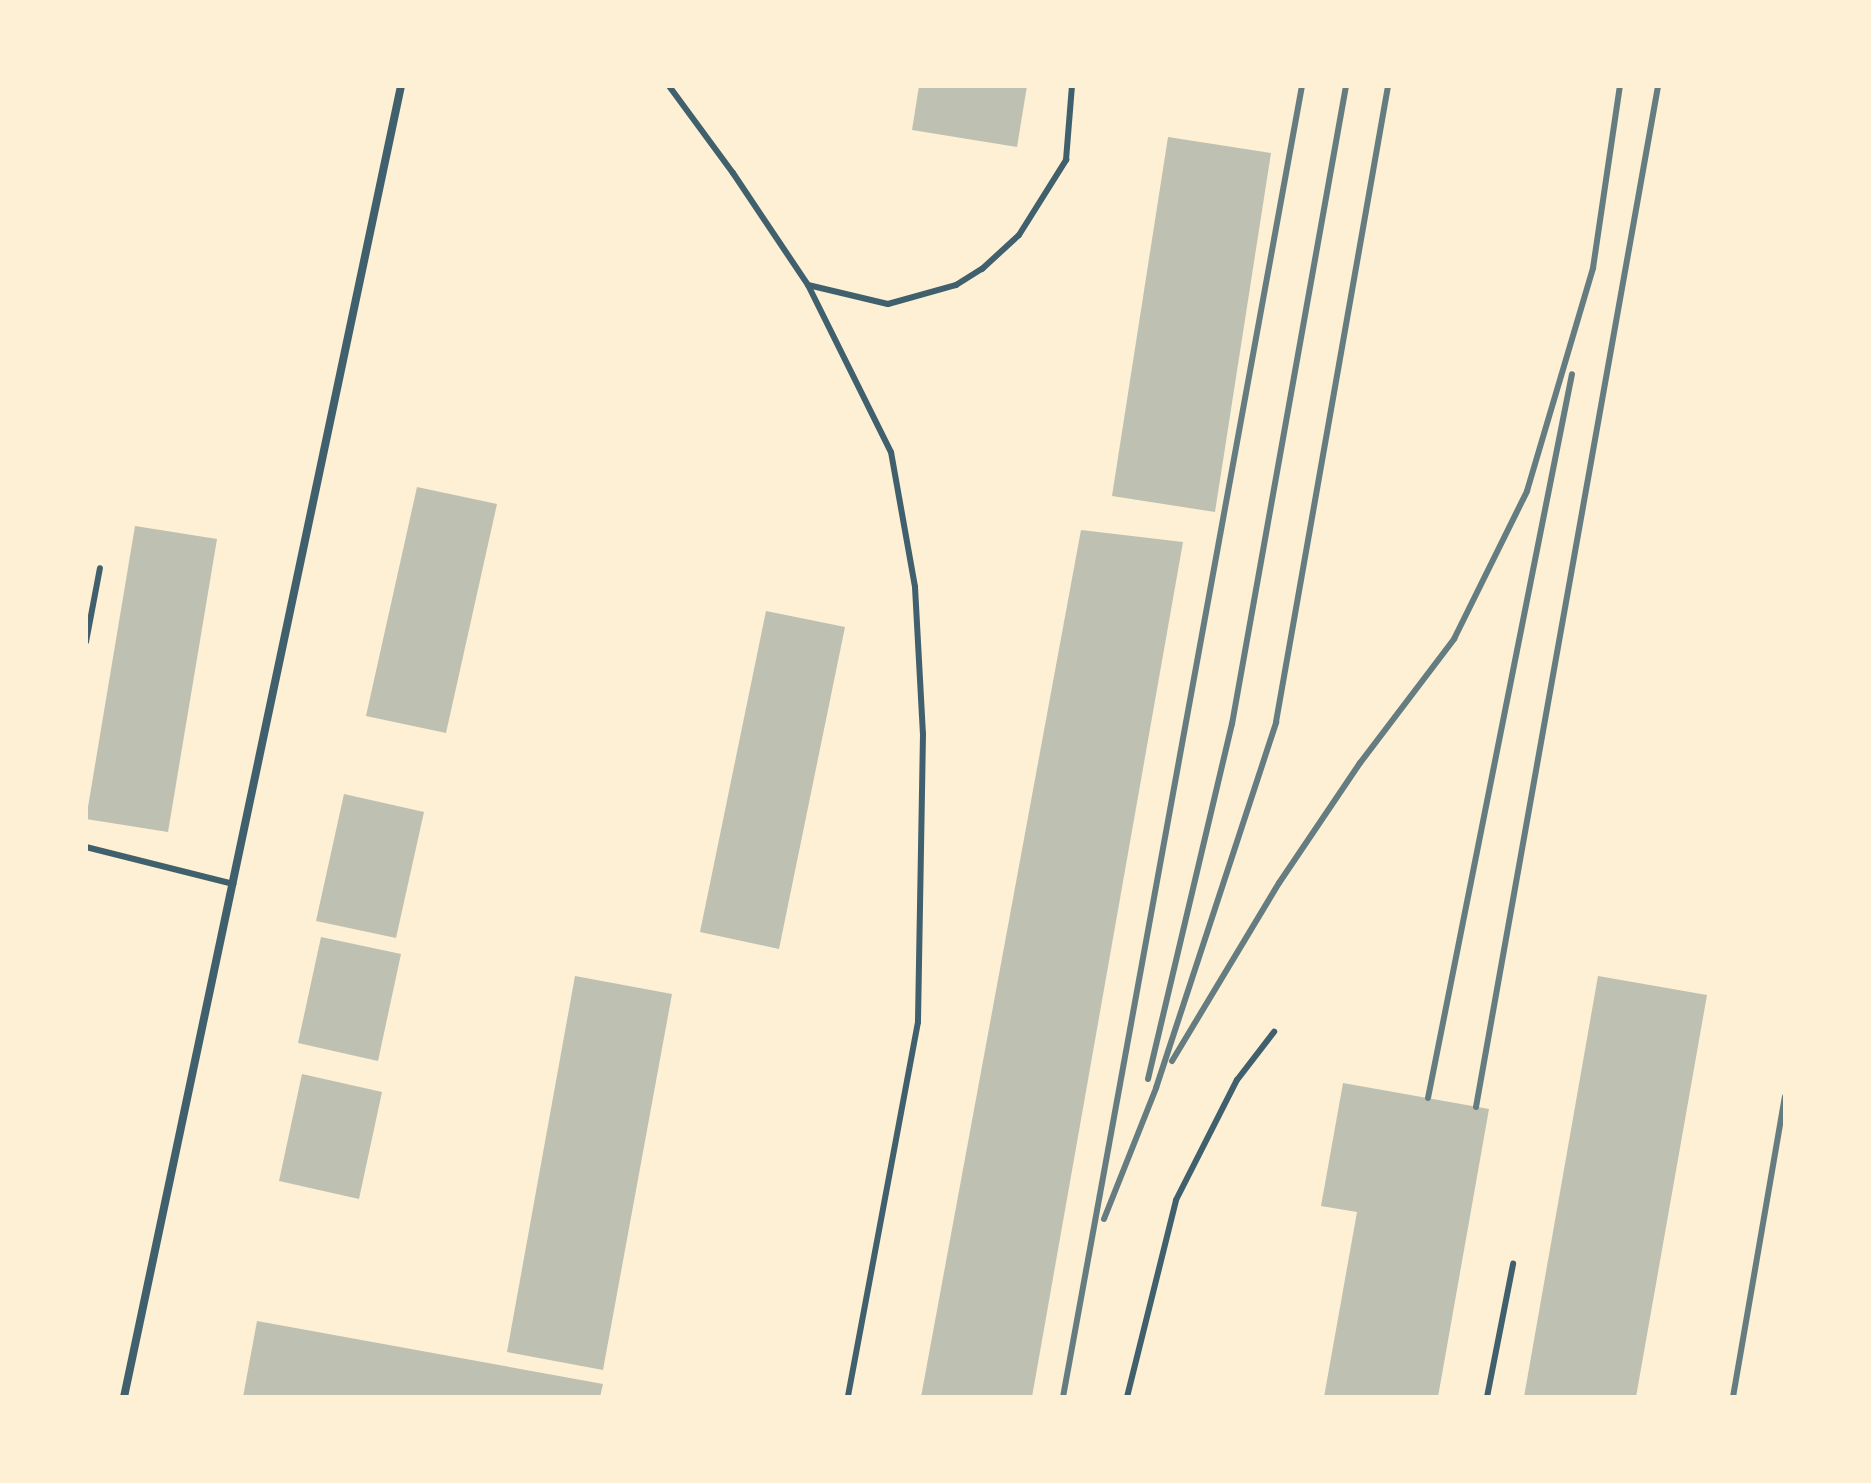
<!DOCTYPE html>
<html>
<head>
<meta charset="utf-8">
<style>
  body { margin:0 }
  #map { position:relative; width:1871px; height:1483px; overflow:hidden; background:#fdf0d5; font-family:Spectral,serif }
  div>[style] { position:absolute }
  .building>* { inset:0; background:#bec0b2 }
  .service>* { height:6px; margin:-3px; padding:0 3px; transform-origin:3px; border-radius:3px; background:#3f606c }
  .minor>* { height:8px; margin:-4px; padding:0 4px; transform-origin:4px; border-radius:4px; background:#3f606c }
  .rail>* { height:6px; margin:-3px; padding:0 3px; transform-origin:3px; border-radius:3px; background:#657d81 }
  span { translate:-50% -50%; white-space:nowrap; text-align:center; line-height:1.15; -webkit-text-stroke:8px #fdf0d5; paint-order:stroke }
  .frame { position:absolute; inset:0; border:88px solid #fdf0d5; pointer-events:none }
</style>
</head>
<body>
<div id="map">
  <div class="building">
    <div style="clip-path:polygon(919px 86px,1027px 86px,1017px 147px,912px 130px)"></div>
    <div style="clip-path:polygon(1168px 137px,1271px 153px,1215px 512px,1112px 496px)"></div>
    <div style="clip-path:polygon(417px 487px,497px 504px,446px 733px,366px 716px)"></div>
    <div style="clip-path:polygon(135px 526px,217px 539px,168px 832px,86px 819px)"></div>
    <div style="clip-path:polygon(1081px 530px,1183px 542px,1032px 1397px,921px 1397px)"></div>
    <div style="clip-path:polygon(766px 611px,845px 627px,779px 949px,700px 932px)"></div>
    <div style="clip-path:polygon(344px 794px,424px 812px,396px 938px,316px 921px)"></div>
    <div style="clip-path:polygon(321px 937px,401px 954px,378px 1061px,298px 1043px)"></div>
    <div style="clip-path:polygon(575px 976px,672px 994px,603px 1370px,507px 1352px)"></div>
    <div style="clip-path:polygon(1598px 976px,1707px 995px,1636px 1397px,1524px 1397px)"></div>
    <div style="clip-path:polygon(302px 1074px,382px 1092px,359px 1199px,279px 1181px)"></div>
    <div style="clip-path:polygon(1343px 1083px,1489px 1109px,1438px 1397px,1324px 1397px,1357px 1212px,1321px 1206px)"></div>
    <div style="clip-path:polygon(257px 1321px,603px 1384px,600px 1397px,243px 1397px)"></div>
  </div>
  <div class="service">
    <div style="left:669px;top:86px;width:108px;rotate:53.7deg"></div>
    <div style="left:733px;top:173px;width:135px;rotate:56.2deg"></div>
    <div style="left:808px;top:285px;width:82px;rotate:13.4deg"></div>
    <div style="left:888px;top:304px;width:71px;rotate:-15.6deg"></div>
    <div style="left:956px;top:285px;width:31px;rotate:-32deg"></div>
    <div style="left:982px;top:269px;width:50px;rotate:-42.6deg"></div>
    <div style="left:1019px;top:235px;width:89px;rotate:-57.9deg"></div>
    <div style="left:1066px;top:160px;width:74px;rotate:-85.4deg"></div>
    <div style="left:808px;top:285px;width:186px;rotate:63.6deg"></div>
    <div style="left:891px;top:452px;width:137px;rotate:79.9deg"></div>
    <div style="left:915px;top:587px;width:147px;rotate:86.9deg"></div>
    <div style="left:923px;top:734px;width:288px;rotate:91deg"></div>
    <div style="left:918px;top:1022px;width:381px;rotate:100.6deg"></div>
    <div style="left:86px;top:642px;width:75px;rotate:-79.3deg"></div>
    <div style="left:86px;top:847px;width:152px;rotate:14.1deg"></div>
    <div style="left:1127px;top:1397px;width:203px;rotate:-76deg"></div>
    <div style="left:1176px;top:1200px;width:135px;rotate:-63.1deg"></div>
    <div style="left:1237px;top:1080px;width:61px;rotate:-52.4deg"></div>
    <div style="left:1487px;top:1397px;width:136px;rotate:-78.9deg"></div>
  </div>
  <div class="minor">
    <div style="left:124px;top:1397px;width:1340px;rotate:-78.07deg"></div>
  </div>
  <div class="rail">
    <div style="left:1172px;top:1061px;width:208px;rotate:-59deg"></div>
    <div style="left:1279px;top:883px;width:145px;rotate:-56deg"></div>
    <div style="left:1360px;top:763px;width:156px;rotate:-52.8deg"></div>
    <div style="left:1454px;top:639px;width:165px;rotate:-63.7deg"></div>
    <div style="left:1527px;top:491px;width:233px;rotate:-73.5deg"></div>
    <div style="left:1593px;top:268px;width:184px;rotate:-81.6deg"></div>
    <div style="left:1148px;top:1079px;width:365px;rotate:-76.7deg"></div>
    <div style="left:1232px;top:724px;width:648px;rotate:-79.87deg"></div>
    <div style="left:1428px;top:1098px;width:738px;rotate:-78.75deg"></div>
    <div style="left:1476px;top:1107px;width:1037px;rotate:-79.89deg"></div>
    <div style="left:1104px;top:1219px;width:141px;rotate:-68.3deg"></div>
    <div style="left:1156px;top:1088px;width:385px;rotate:-71.8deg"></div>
    <div style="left:1276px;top:722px;width:646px;rotate:-80.01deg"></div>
    <div style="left:1063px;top:1397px;width:1333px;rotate:-79.67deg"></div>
    <div style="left:1733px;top:1397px;width:305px;rotate:-80.2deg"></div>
  </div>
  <div class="frame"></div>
</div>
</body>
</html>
